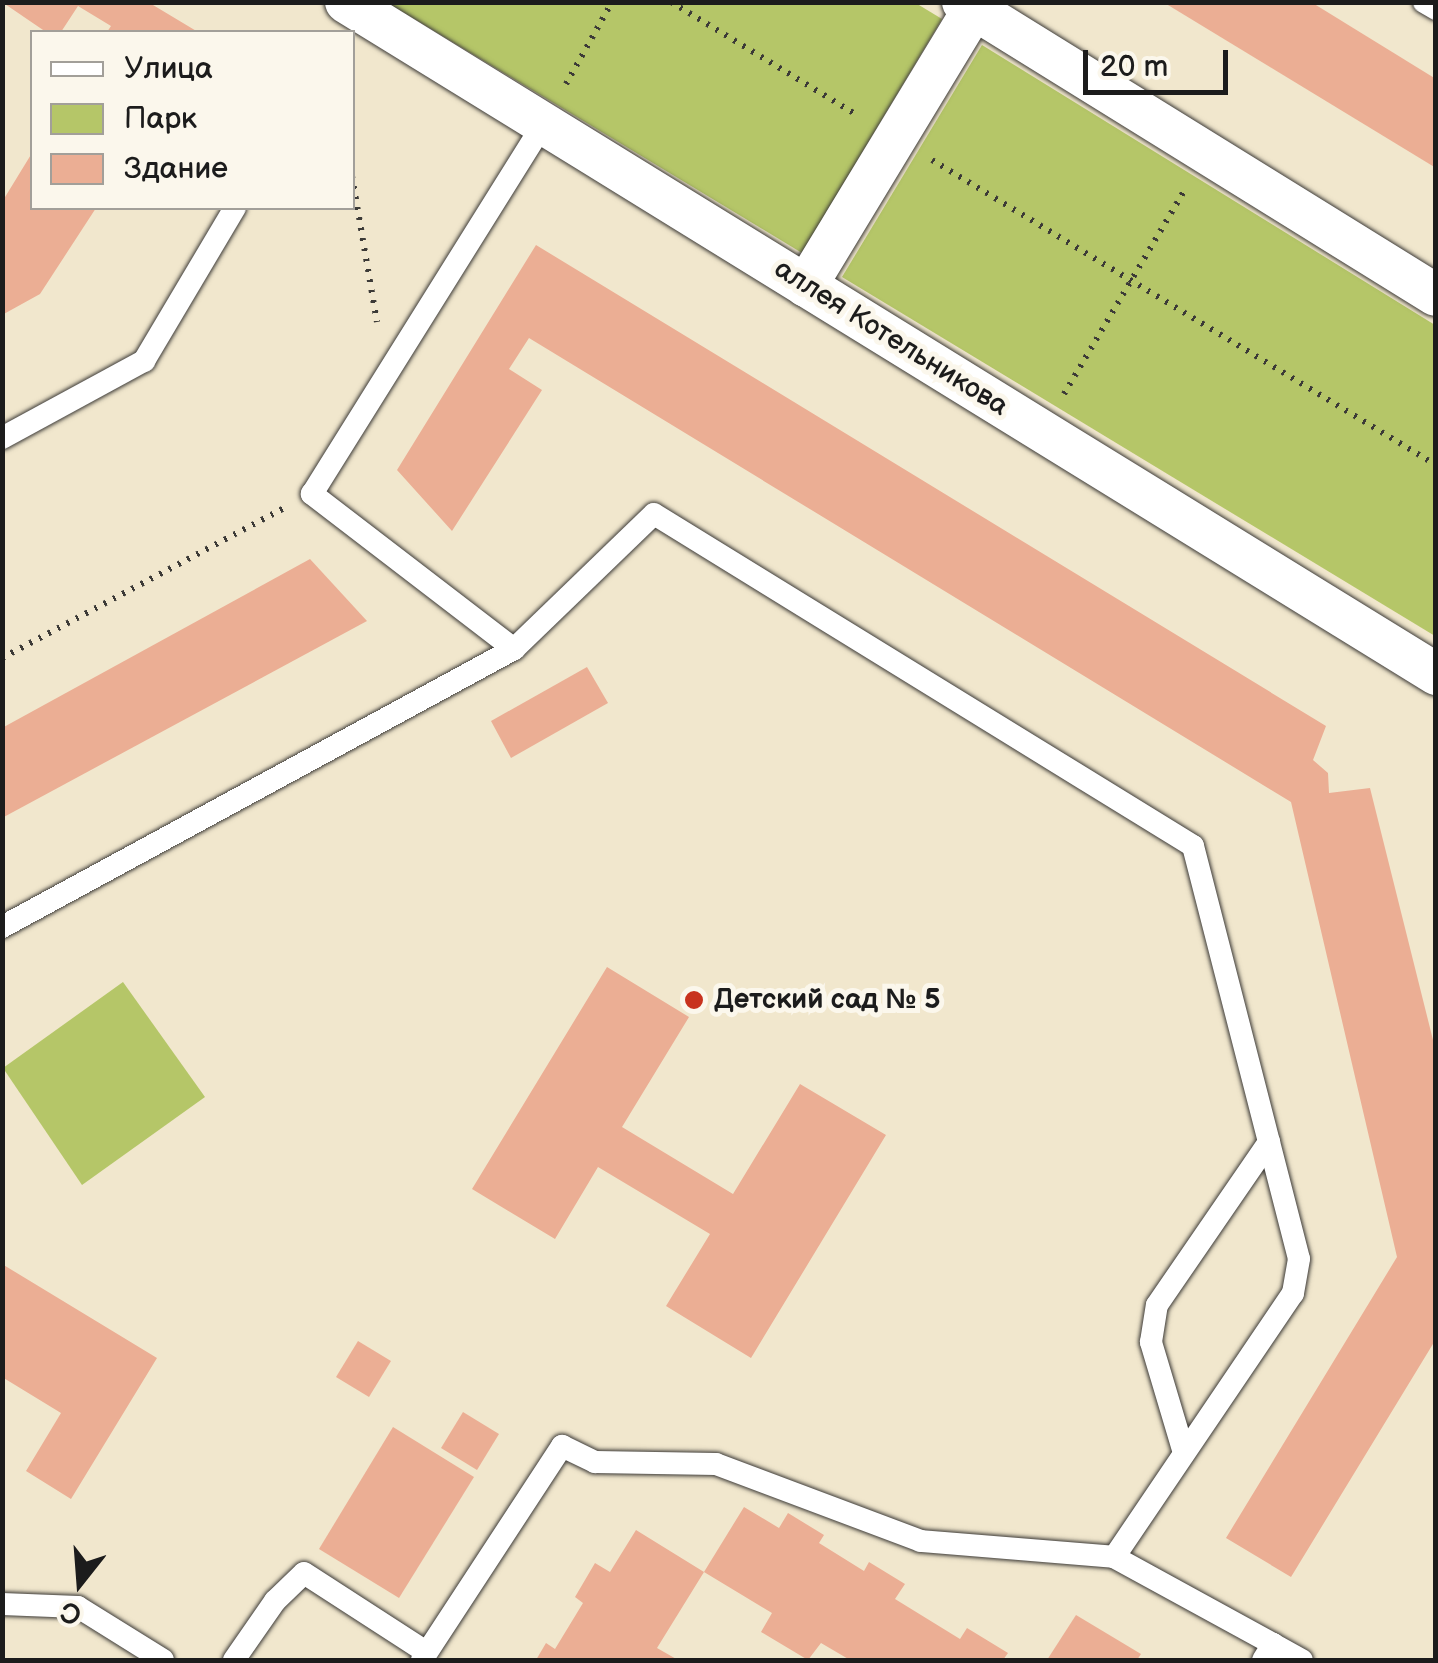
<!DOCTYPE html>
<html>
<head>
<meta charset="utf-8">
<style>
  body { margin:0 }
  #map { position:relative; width:1438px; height:1663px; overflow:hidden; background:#f1e7cd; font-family:"Balsamiq Sans",sans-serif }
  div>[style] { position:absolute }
  .green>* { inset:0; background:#b5c668 }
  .building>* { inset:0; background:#ebae94 }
  .path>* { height:6px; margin-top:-3px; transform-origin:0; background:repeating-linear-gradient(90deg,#3c3a37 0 2.5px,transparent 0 10.5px) }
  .roads { filter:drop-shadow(0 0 2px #3c3a37) drop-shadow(0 0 2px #3c3a37) }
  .service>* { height:22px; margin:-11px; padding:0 11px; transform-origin:11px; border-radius:11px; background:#fff }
  .minor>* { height:42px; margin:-21px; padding:0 21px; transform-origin:21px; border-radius:21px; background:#fff }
  .dots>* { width:28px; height:28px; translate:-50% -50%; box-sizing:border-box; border:5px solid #fbf7ec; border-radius:50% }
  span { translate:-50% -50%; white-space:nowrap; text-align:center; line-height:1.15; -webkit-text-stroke:10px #fbf7ec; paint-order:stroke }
  .street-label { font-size:28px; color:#1c1c1c }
  .poi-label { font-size:28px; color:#1c1c1c; font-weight:700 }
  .left { translate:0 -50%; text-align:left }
  .frame { position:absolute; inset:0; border:5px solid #1c1c1c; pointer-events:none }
  .legend { position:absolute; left:30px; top:30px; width:325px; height:180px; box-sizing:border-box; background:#fbf7ec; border:2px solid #a29f99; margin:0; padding:12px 18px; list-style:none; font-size:30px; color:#1c1c1c }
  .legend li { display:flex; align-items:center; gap:20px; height:50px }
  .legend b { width:50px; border:2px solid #a29f99 }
  .north { position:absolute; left:30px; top:1533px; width:100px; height:100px; -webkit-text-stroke:8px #fbf7ec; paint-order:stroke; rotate:197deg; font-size:28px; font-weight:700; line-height:40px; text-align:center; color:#1c1c1c }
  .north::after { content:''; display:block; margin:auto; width:35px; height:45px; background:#1c1c1c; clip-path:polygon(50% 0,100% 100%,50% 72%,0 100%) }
  .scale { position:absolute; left:1083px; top:50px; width:145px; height:45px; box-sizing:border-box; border:5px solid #1c1c1c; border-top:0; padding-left:12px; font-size:30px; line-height:35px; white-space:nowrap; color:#1c1c1c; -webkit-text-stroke:8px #fbf7ec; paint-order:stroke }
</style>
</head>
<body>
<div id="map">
  <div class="green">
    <div style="clip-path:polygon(914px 2px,942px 19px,802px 253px,388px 3px)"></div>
    <div style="clip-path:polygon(982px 45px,1435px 325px,1435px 636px,842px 277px)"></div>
    <div style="clip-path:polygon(123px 982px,205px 1097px,82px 1185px,3px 1068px)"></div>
  </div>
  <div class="building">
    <div style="clip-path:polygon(2px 2px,148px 2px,198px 32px,107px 32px,111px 26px,78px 6px,61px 32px,46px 32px)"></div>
    <div style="clip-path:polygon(1163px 2px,1311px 2px,1436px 79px,1436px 168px)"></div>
    <div style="clip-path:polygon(32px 153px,32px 208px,96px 208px,40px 294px,2px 315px,2px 202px)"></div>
    <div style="clip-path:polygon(536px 245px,1326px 726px,1313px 760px,1328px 773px,1329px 793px,1370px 788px,1436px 1052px,1436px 1339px,1291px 1577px,1226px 1538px,1397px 1257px,1291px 802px,529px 338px,509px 369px,542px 390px,452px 531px,397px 470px)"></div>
    <div style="clip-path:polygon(310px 559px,367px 621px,2px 818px,2px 728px)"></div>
    <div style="clip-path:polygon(587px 667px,608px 703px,511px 758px,491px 721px)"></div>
    <div style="clip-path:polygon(607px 967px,689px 1017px,622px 1127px,733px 1194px,800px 1084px,886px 1135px,751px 1358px,666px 1306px,710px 1234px,598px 1167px,555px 1239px,472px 1189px)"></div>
    <div style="clip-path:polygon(2px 1264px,157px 1358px,71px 1499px,26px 1471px,61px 1413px,2px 1377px)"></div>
    <div style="clip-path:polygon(358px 1341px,391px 1361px,369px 1397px,336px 1377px)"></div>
    <div style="clip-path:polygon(463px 1412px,499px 1434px,477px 1470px,441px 1448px)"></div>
    <div style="clip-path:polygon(393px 1427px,474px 1477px,399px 1598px,319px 1549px)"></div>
    <div style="clip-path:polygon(744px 1507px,779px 1528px,788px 1513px,824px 1535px,819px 1543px,864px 1571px,869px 1562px,905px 1584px,895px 1599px,960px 1639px,967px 1628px,1008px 1653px,1003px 1660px,850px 1660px,821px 1643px,808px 1660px,761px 1632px,772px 1613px,704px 1572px)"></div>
    <div style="clip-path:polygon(636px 1530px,704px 1572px,657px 1648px,678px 1660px,536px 1660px,546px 1643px,555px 1649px,583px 1603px,575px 1597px,595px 1563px,610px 1572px)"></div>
    <div style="clip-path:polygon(1076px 1615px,1141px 1654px,1137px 1660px,1047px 1660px)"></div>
  </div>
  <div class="path">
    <div style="left:671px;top:2px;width:218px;rotate:31.3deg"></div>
    <div style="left:566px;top:84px;width:94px;rotate:-60.7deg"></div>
    <div style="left:932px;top:160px;width:589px;rotate:31.18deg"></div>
    <div style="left:352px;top:176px;width:148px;rotate:80.3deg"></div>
    <div style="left:1064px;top:394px;width:238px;rotate:-59.4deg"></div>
    <div style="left:2px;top:658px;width:319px;rotate:-28deg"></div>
  </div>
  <div class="roads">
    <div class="service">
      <div style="left:1424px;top:2px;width:14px;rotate:30deg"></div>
      <div style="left:2px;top:438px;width:162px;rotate:-28.5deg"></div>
      <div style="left:144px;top:361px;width:178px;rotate:-59.3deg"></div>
      <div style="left:514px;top:649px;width:255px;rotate:-142.5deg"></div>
      <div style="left:312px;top:494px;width:436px;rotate:-58deg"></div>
      <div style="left:2px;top:927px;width:583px;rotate:-28.5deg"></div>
      <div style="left:514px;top:649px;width:194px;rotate:-44deg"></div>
      <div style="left:654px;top:514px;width:633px;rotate:31.63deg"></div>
      <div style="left:1193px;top:846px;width:426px;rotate:75.6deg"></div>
      <div style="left:1299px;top:1259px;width:35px;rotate:100deg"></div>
      <div style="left:1293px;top:1293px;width:319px;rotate:124.1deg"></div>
      <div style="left:1184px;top:1453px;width:116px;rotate:-106.6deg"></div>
      <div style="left:1151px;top:1342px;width:37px;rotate:-81deg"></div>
      <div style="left:1157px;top:1305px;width:198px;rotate:-55.5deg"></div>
      <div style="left:2px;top:1604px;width:76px;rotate:2.3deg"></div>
      <div style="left:78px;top:1607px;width:100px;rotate:31.9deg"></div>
      <div style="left:234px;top:1660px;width:72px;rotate:-55.2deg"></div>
      <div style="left:275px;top:1601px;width:40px;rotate:-44deg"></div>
      <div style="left:304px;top:1573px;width:145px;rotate:32.9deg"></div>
      <div style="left:422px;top:1660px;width:256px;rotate:-56.8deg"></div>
      <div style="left:562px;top:1446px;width:37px;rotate:26deg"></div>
      <div style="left:595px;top:1462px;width:121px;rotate:0.9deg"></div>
      <div style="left:716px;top:1464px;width:219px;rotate:20.6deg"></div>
      <div style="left:921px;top:1541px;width:194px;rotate:4.7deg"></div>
      <div style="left:1114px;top:1557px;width:181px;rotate:28.7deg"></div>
      <div style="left:1263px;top:1660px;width:19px;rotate:-58deg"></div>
      <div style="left:1273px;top:1644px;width:33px;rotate:29deg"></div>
    </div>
    <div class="minor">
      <div style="left:346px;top:2px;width:1281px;rotate:31.65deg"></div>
      <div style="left:963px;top:2px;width:556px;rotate:31.78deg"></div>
      <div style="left:806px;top:286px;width:324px;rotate:-58.8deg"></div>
    </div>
  </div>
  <div class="dots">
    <div style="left:694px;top:1000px;background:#c8321e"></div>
  </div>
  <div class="street-label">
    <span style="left:891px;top:338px;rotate:32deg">аллея Котельникова</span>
  </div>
  <div class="poi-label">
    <span class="left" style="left:714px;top:1000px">Детский сад № 5</span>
  </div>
  <div class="frame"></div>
  <ul class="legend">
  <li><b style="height:12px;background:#fff"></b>Улица</li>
  <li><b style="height:28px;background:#b5c668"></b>Парк</li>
  <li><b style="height:28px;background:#ebae94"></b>Здание</li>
  </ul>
  <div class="north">С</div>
  <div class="scale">20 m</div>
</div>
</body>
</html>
